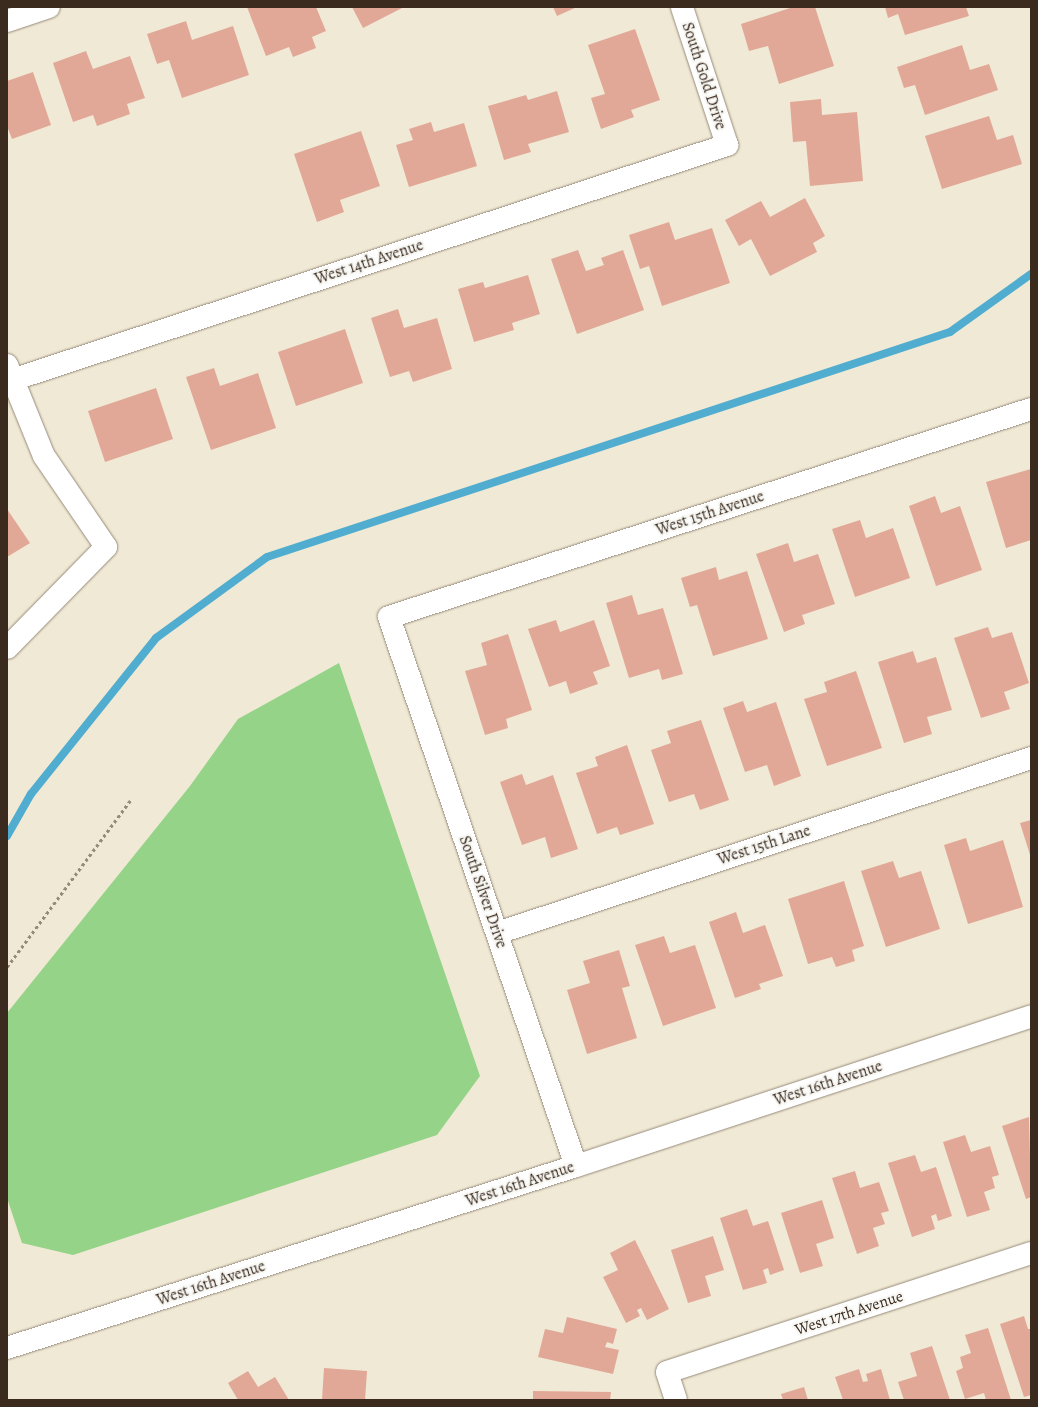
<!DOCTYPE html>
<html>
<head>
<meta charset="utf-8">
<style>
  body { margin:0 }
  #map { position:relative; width:1038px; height:1407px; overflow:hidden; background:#f0e9d5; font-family:Alegreya,serif }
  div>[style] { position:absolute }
  .green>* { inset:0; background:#94d388 }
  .stream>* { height:8px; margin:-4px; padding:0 4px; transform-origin:4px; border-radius:4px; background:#51adcf }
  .building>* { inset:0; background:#e1a897 }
  .path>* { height:2.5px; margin-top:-1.25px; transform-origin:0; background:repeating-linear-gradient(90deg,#968a7a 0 3px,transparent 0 6px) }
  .roads { filter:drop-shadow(0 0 1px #968a7a) drop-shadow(0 0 1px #968a7a) }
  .minor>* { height:22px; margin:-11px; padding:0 11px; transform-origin:11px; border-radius:11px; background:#fff }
  .tertiary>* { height:22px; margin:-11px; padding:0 11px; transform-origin:11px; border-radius:11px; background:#fff }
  span { translate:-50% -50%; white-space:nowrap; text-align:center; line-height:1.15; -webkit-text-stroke:4px #f6f6f2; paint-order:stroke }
  .street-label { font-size:16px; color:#3b2a1e }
  .frame { position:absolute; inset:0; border:8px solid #3b2a1e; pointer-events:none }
</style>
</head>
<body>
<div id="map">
  <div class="green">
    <div style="clip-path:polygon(339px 663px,480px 1076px,437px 1135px,73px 1255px,22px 1243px,7px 1198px,7px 1013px,190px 786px,238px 719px)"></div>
  </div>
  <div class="stream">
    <div style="left:7px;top:836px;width:48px;rotate:-60.3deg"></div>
    <div style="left:31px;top:794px;width:200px;rotate:-51.3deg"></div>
    <div style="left:156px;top:638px;width:137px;rotate:-36.1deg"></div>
    <div style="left:267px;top:557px;width:719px;rotate:-18.23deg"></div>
    <div style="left:950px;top:332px;width:100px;rotate:-35.6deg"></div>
  </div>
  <div class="building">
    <div style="clip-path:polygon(247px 7px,316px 7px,326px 31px,312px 37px,316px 48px,293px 57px,289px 47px,266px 56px)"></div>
    <div style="clip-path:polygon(352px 7px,404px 7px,363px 28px)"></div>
    <div style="clip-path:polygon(553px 7px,577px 7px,557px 16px)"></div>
    <div style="clip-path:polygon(793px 7px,815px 7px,834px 66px,779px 84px,768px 46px,749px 51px,741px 24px)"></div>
    <div style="clip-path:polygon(885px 7px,966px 7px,969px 16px,905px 35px,898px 14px,888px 18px)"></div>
    <div style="clip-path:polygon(186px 21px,192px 40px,233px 26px,249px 75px,182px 98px,169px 60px,157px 64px,147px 34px)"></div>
    <div style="clip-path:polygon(635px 29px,660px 100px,631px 110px,634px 117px,601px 129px,591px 98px,605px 94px,588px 45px)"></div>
    <div style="clip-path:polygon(962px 45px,970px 70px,989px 64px,998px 90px,925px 115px,915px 85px,904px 88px,897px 67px)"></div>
    <div style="clip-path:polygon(86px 51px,93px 69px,130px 56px,145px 98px,127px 104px,130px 114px,97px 126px,93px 115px,73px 122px,53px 63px)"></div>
    <div style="clip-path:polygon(33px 72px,51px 125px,12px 139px,7px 126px,7px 81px)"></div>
    <div style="clip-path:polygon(557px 91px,569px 132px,528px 144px,531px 152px,504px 160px,488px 106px,526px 95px,528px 100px)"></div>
    <div style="clip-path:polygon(821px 99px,822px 115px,857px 112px,863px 181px,810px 186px,806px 141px,793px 142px,790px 102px)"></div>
    <div style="clip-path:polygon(989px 116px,997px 140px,1013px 135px,1022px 164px,942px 189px,925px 136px)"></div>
    <div style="clip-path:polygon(431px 122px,434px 132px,464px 123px,477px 166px,409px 187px,396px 145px,413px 140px,409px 129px)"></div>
    <div style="clip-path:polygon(361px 131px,380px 186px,340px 200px,344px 212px,317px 222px,294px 154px)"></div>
    <div style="clip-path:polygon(805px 198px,825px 236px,813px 243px,817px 252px,770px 276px,751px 239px,739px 246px,725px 220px,761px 201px,770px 217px)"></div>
    <div style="clip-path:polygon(669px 222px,675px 240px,712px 228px,730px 283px,662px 306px,649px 266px,640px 269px,629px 235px)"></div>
    <div style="clip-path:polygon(578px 250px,586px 271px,604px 265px,601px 258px,623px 250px,644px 310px,577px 334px,551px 259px)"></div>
    <div style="clip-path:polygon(528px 275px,540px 314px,512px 323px,514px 330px,474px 342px,458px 289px,483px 282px,485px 288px)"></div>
    <div style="clip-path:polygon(398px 309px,404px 328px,437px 318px,452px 369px,413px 382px,409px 371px,390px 377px,371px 318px)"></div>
    <div style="clip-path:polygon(345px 329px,363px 383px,296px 406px,278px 352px)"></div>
    <div style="clip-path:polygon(214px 368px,220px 386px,258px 373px,276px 428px,211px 450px,186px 377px)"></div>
    <div style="clip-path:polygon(156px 388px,173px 439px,105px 462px,88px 411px)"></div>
    <div style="clip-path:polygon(1031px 469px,1031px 540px,1006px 548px,986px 482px)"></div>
    <div style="clip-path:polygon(935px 496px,941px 513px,960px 506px,982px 570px,936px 586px,909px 506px)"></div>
    <div style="clip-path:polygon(7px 509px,30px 543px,7px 557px)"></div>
    <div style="clip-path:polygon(860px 520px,866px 538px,893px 528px,910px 578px,855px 597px,832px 529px)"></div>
    <div style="clip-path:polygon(788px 543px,794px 562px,818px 554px,835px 604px,802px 615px,805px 624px,784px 632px,756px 554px)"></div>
    <div style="clip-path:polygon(716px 567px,719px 580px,747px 571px,768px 639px,713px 656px,697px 605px,690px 607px,681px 578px)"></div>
    <div style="clip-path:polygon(632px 595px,638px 615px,663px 608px,683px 674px,662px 680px,659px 669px,629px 678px,606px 603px)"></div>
    <div style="clip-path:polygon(556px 620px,560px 632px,594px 620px,610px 666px,593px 672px,598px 684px,570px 694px,566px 681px,549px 687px,528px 629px)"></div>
    <div style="clip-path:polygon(988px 627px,992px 638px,1012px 632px,1029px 683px,1004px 692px,1010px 709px,981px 718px,954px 638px)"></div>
    <div style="clip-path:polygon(508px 634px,532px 710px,506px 719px,508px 728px,485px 735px,465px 671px,487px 665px,481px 643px)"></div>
    <div style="clip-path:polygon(913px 651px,917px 663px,936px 657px,952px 710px,927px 717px,932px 734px,904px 743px,878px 662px)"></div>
    <div style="clip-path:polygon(856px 671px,882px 748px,827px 766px,804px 699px,827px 692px,824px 682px)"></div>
    <div style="clip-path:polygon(743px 701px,747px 712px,776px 702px,801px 776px,774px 786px,767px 765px,745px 772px,723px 708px)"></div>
    <div style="clip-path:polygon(701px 720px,729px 800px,700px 810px,694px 794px,669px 802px,651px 750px,671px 743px,667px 731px)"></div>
    <div style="clip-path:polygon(627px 745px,654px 824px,620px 835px,617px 827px,597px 834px,576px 773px,598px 766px,595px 757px)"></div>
    <div style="clip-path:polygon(522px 774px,526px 785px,553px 775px,578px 849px,551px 858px,545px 837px,522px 845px,500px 782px)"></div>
    <div style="clip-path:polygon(1031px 820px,1031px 858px,1020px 823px)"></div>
    <div style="clip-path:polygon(966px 838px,970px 851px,1003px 840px,1023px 907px,968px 924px,944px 845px)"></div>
    <div style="clip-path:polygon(893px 861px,899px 878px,921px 871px,940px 929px,886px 947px,861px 871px)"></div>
    <div style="clip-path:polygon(844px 881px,864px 946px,852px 950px,855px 961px,836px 967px,832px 957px,808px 964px,788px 899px)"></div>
    <div style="clip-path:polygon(736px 912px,743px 933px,765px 925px,783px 976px,759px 984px,761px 989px,735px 998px,709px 922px)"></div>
    <div style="clip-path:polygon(664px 936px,670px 953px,695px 945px,716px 1008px,663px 1026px,635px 945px)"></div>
    <div style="clip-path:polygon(619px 950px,630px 986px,622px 988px,637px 1038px,587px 1054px,567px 990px,590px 983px,583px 961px)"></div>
    <div style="clip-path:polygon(1029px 1117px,1031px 1197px,1026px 1199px,1002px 1126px)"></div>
    <div style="clip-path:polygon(965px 1135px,971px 1152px,990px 1146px,999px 1175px,992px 1177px,995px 1188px,984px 1192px,990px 1210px,967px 1217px,943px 1142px)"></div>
    <div style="clip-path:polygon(915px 1155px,921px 1172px,936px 1167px,952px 1216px,938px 1221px,936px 1214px,931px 1216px,935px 1229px,912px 1237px,888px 1163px)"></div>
    <div style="clip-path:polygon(855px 1171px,860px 1188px,879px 1182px,889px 1211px,881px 1213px,885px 1224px,873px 1228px,879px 1246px,857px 1254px,832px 1178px)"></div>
    <div style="clip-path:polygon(822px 1200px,834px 1238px,816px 1244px,823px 1266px,800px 1273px,781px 1213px)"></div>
    <div style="clip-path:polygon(747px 1209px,753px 1226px,768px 1221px,784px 1270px,770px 1275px,768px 1268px,763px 1270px,767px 1283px,743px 1290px,720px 1218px)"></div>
    <div style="clip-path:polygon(713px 1236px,724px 1270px,705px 1276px,711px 1296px,688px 1303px,671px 1250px)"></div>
    <div style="clip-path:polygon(635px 1240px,669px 1309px,647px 1320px,641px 1308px,637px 1310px,640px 1316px,626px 1323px,603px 1277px,618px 1270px,610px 1253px)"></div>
    <div style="clip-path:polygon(1024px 1316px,1028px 1329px,1031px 1329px,1031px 1395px,1024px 1397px,1000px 1324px)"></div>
    <div style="clip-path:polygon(567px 1317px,617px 1329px,613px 1344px,607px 1342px,605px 1347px,619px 1350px,613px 1374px,538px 1357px,545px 1329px,563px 1333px)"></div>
    <div style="clip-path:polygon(988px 1328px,1011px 1400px,986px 1400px,984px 1393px,965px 1399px,956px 1371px,963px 1368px,960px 1357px,971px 1353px,965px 1335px)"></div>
    <div style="clip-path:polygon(932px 1346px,950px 1400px,904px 1400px,898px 1382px,917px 1376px,910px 1353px)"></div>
    <div style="clip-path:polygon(324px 1368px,367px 1371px,365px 1400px,322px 1400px)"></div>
    <div style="clip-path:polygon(859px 1369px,863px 1382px,868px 1381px,866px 1374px,881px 1369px,890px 1400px,843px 1400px,835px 1377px)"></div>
    <div style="clip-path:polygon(248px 1371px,258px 1387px,275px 1377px,289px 1400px,238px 1400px,228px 1383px)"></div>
    <div style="clip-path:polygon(804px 1387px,808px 1400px,783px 1400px,781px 1394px)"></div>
    <div style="clip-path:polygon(533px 1391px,611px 1392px,610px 1400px,533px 1400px)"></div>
  </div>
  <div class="path">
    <div style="left:7px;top:967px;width:207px;rotate:-53.5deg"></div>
  </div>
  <div class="roads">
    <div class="minor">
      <div style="left:7px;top:21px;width:44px;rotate:-18.4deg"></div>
      <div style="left:7px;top:365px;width:98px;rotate:67.9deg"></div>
      <div style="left:44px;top:456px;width:110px;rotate:55.7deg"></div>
      <div style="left:106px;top:547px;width:141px;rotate:134.4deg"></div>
      <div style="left:12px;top:380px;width:753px;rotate:-18.19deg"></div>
      <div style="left:727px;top:145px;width:145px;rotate:-108.1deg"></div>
      <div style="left:497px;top:933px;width:562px;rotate:-18.14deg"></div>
      <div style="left:576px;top:1166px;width:580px;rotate:-108.81deg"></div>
      <div style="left:389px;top:617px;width:675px;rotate:-17.95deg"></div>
      <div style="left:676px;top:1400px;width:29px;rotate:-108deg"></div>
      <div style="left:667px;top:1372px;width:383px;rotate:-18.1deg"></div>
    </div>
    <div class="tertiary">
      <div style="left:7px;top:1348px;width:597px;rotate:-17.74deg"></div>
      <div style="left:576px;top:1166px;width:479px;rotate:-18.2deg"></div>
    </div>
  </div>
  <div class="street-label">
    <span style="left:704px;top:76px;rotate:72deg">South Gold Drive</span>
    <span style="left:369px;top:262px;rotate:-18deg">West 14th Avenue</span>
    <span style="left:710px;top:513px;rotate:-18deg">West 15th Avenue</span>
    <span style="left:764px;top:845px;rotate:-18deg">West 15th Lane</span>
    <span style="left:483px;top:892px;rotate:71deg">South Silver Drive</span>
    <span style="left:828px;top:1083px;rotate:-18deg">West 16th Avenue</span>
    <span style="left:520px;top:1184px;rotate:-18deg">West 16th Avenue</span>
    <span style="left:211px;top:1283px;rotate:-18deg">West 16th Avenue</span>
    <span style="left:849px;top:1313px;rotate:-18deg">West 17th Avenue</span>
  </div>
  <div class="frame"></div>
</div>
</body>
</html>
